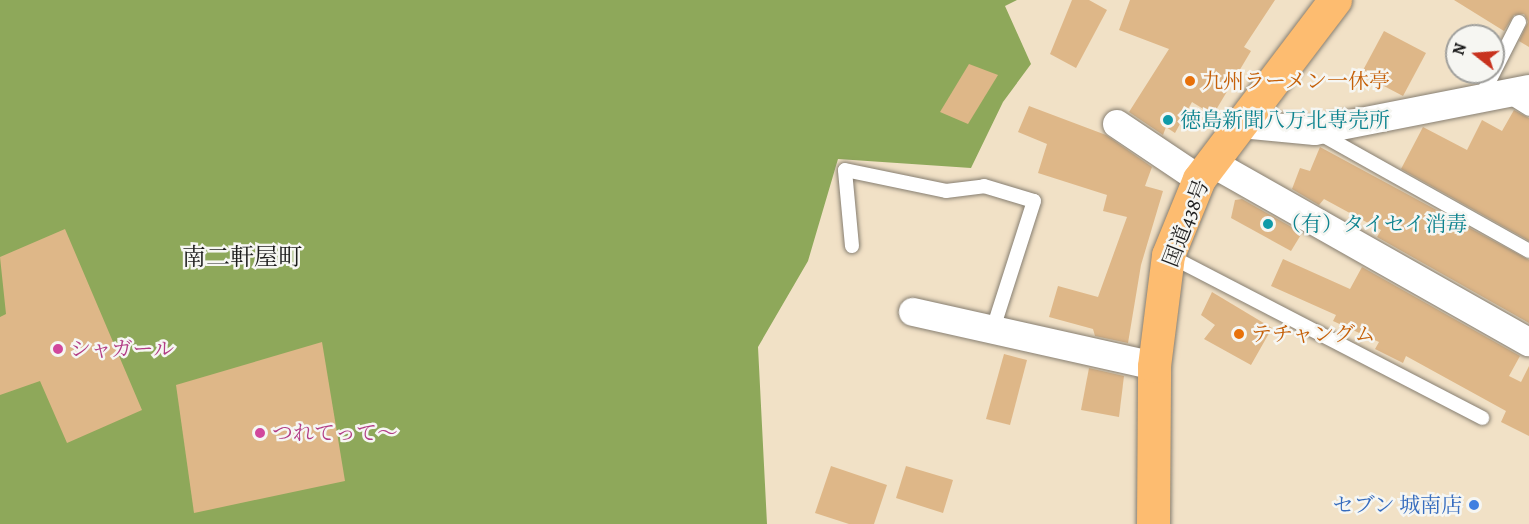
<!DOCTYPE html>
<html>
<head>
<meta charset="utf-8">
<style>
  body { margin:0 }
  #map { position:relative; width:1529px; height:524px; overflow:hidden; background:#f1e1c6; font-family:Alegreya,"Noto Serif JP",serif }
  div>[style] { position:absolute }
  .forest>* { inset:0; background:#8ea85a }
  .building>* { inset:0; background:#deb788 }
  .roads { filter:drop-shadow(0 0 2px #867e71) drop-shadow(0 0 2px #867e71) }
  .lane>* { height:14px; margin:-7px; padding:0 7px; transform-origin:7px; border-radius:7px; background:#fff }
  .street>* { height:28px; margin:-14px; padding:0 14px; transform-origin:14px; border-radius:14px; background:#fff }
  .highway>* { height:33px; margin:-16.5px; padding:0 16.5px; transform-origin:16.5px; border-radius:16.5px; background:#fdbc70 }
  .dots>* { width:16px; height:16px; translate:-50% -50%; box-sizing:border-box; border:3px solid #f6f6f2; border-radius:50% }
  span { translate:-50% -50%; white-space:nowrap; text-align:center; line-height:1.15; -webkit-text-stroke:5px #f6f6f2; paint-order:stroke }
  .food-label { font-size:21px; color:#c56008 }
  .left { translate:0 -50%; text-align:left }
  .culture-label { font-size:21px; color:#0d838f }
  .street-label { font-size:21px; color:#1c1c1c }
  .hotel-label { font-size:21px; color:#b23c85 }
  .shop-label { font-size:21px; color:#366cbe }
  .right { translate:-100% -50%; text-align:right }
  .quarter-label { font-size:24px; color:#1c1c1c }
  .north { position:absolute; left:1445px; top:24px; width:60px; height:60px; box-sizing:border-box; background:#f6f6f2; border:2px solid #9f9f9c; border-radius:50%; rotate:287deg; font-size:16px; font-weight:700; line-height:24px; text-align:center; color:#1c1c1c }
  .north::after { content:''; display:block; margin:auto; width:21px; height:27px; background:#c8321e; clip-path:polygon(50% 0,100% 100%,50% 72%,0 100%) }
</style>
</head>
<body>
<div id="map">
  <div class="forest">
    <div style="clip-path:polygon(0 0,1017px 0,1005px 6px,1031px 64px,1003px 102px,971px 168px,838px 159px,808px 261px,758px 347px,767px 524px,0 524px)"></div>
  </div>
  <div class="building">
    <div style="clip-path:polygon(1072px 0,1089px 0,1107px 10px,1076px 68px,1050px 54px)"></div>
    <div style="clip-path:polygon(1130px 0,1275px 0,1244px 47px,1251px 51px,1213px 115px,1192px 102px,1175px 133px,1166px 127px,1163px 135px,1129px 112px,1169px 49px,1119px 30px)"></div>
    <div style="clip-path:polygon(1454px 0,1529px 0,1529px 47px,1519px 41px,1528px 22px,1524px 14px,1514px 15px,1504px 31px)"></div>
    <div style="clip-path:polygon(1384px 31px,1426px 53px,1403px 96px,1361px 74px)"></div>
    <div style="clip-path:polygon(969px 64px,998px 75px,968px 124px,940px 112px)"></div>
    <div style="clip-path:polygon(1029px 106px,1106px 135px,1152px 167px,1145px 186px,1163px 191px,1141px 265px,1128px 343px,1095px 336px,1093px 329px,1049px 317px,1058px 286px,1098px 297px,1127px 217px,1103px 211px,1107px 195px,1038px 173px,1047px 144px,1018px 132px)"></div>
    <div style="clip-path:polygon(1514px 110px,1529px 118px,1529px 241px,1401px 169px,1423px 127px,1467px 150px,1482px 120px,1502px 131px)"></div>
    <div style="clip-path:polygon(1320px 147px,1529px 260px,1529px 323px,1377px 237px,1381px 230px,1324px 199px,1319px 205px,1292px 189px,1300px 168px,1310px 171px)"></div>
    <div style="clip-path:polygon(1242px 199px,1302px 233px,1291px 251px,1231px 218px,1235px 200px)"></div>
    <div style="clip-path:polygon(65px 229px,142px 410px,67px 443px,40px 381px,0 395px,0 317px,6px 314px,0 257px)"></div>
    <div style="clip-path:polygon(1283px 259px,1350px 289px,1362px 267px,1520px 356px,1509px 376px,1521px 382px,1529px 366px,1529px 436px,1501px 422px,1506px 411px,1406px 356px,1403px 363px,1375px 349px,1379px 342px,1333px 321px,1336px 315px,1271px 286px)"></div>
    <div style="clip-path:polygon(1212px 292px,1272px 328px,1251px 365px,1204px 339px,1215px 325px,1201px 315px)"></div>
    <div style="clip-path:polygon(322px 342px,345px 481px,194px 513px,176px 385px)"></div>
    <div style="clip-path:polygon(1004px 354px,1027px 360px,1010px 425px,986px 419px)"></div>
    <div style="clip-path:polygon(1089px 368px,1124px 376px,1119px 417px,1081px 410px)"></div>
    <div style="clip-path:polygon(831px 466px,887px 485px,874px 524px,849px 524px,815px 513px)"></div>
    <div style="clip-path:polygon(906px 466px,953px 480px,943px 513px,896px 498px)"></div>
  </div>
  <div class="roads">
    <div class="lane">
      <div style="left:1507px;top:95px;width:26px;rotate:32deg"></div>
      <div style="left:1481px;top:97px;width:84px;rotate:-63.1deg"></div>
      <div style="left:1319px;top:133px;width:241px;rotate:29.3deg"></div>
      <div style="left:852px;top:246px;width:76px;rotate:-95.3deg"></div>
      <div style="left:845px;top:170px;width:103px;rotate:11.7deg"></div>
      <div style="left:946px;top:191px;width:38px;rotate:-7deg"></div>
      <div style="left:984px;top:186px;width:52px;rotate:16.7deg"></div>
      <div style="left:1034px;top:201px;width:134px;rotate:107.8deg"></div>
      <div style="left:1168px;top:255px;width:354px;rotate:27.4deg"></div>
    </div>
    <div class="street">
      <div style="left:1117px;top:124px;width:99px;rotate:33.9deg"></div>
      <div style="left:1241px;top:124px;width:74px;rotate:5.4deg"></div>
      <div style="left:1315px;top:131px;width:218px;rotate:-11.1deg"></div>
      <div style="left:1212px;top:163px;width:364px;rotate:29.5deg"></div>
      <div style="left:913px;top:312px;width:247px;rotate:12.6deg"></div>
    </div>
    <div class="highway">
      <div style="left:1153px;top:524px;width:158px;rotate:-89.6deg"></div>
      <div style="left:1154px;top:366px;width:112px;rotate:-82.8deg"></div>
      <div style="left:1168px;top:255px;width:82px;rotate:-67.8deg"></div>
      <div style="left:1199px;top:179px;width:225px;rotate:-52.8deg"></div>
    </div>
  </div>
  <div class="dots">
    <div style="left:1190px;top:81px;background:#e8710a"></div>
    <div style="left:1168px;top:120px;background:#0f9aa8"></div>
    <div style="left:1268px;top:224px;background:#0f9aa8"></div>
    <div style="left:1239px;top:334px;background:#e8710a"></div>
    <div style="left:58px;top:349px;background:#d1479c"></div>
    <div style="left:260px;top:433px;background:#d1479c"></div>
    <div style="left:1474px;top:505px;background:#3f7fe0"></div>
  </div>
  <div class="food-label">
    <span class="left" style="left:1202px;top:81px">九州ラーメン一休亭</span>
    <span class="left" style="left:1251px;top:334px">テチャングム</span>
  </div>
  <div class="culture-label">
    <span class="left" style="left:1180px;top:120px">徳島新聞八万北専売所</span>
    <span class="left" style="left:1280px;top:224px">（有）タイセイ消毒</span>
  </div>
  <div class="street-label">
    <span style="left:1186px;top:223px;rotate:-69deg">国道438号</span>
  </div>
  <div class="hotel-label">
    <span class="left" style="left:70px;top:349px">シャガール</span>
    <span class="left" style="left:272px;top:433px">つれてって～</span>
  </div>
  <div class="shop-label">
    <span class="right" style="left:1462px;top:505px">セブン 城南店</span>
  </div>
  <div class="quarter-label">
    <span style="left:242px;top:258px">南二軒屋町</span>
  </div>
  <div class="north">N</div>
</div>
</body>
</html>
